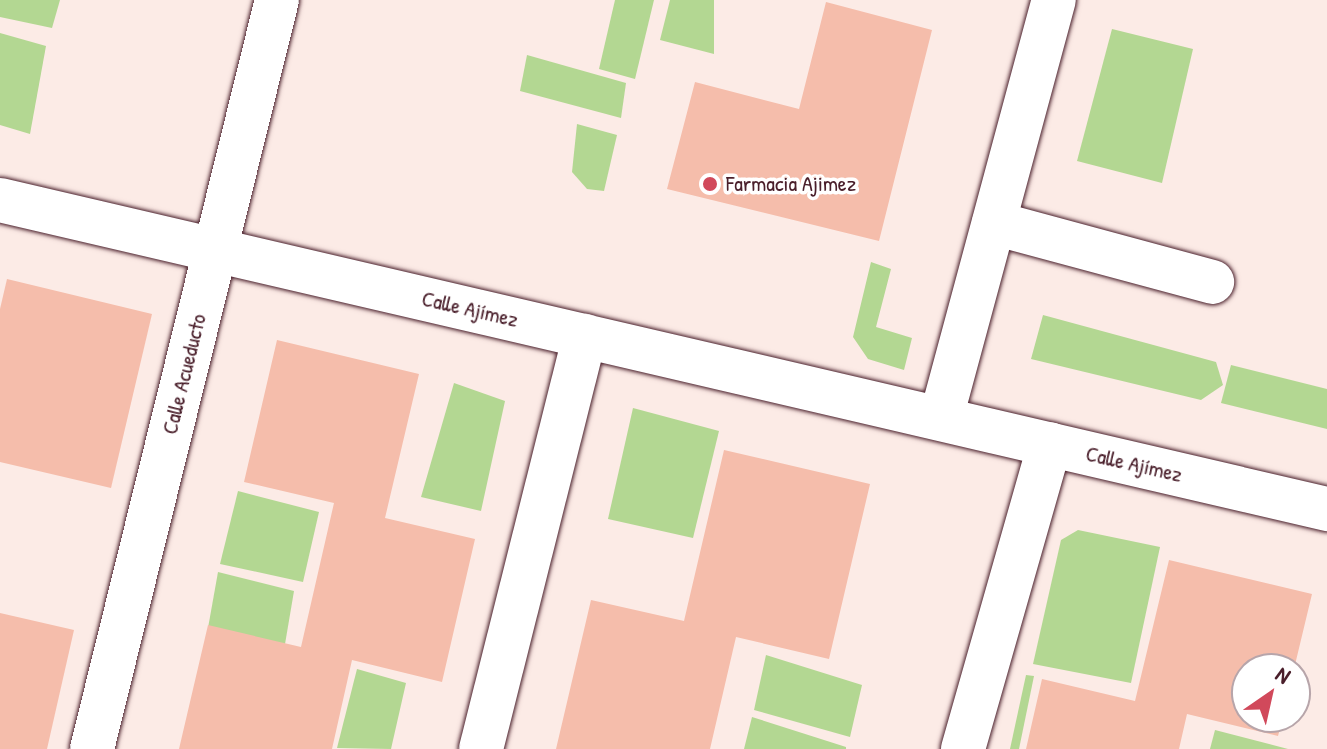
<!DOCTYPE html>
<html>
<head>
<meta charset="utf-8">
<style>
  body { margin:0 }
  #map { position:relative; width:1327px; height:749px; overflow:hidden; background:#fcebe6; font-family:"Patrick Hand",sans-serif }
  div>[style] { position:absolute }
  .green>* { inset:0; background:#b3d792 }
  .building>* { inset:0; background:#f5bdab }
  .roads { filter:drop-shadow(0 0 2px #4a1f2b) drop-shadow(0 0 2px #4a1f2b) }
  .minor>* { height:44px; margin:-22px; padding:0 22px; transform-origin:22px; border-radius:22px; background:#fff }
  .dots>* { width:22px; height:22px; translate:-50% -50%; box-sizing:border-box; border:4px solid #fff; border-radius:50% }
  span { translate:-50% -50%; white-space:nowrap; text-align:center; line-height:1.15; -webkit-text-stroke:7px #fff; paint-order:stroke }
  .poi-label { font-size:22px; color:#4a1f2b }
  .left { translate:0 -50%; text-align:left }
  .street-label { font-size:22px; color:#4a1f2b }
  .north { position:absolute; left:1231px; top:653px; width:80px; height:80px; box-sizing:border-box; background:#fff; border:2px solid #b7a5aa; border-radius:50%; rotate:34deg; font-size:22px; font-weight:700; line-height:32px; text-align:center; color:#4a1f2b }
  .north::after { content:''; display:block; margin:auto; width:28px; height:36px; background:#d1495b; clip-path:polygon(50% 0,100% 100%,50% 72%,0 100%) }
</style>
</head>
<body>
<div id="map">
  <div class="green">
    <div style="clip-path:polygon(0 0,60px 0,52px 28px,0 17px)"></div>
    <div style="clip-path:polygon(615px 0,654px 0,635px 79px,599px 69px)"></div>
    <div style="clip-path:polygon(670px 0,714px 0,714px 54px,660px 40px)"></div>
    <div style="clip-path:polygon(1112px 29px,1193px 49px,1162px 183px,1077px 161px)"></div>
    <div style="clip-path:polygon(0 33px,46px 46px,30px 134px,0 125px)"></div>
    <div style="clip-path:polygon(527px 55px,626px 83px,621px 118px,520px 91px)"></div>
    <div style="clip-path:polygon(577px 124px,617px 135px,604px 191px,587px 189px,572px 172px)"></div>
    <div style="clip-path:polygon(871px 262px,891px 269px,876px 327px,912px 338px,904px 370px,868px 359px,853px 337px)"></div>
    <div style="clip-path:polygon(1043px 315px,1216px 362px,1223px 385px,1201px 400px,1031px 359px)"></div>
    <div style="clip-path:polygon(1231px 365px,1327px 389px,1327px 429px,1221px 403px)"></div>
    <div style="clip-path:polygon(454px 383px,505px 401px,481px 511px,421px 497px)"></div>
    <div style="clip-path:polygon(633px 408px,719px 431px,693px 538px,608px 519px)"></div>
    <div style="clip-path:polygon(238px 491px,319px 512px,303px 582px,220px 564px)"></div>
    <div style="clip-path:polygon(1078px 530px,1160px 547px,1131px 683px,1033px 664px,1061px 540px)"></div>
    <div style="clip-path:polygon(218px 572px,294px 591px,284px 650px,208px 628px)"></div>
    <div style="clip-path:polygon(766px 655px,862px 685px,850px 737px,754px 710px)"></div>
    <div style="clip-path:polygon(357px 669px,406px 683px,391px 749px,337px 748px)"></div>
    <div style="clip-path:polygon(1026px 675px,1034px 676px,1019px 749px,1010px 749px)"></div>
    <div style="clip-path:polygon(752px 717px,846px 747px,846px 749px,744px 749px)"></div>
    <div style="clip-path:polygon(1215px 730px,1288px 749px,1210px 749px)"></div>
  </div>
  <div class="building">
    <div style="clip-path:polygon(826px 2px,932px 30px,879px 241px,667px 189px,695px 82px,799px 109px)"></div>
    <div style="clip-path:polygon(7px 279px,152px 314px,111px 488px,0 462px,0 309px)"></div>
    <div style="clip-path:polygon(277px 340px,419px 374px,385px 518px,475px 539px,442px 682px,352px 660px,332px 749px,179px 749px,208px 625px,301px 647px,334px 503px,244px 482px)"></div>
    <div style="clip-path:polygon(724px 450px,870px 484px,829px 659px,736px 637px,710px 749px,556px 749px,591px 600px,684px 621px)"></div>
    <div style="clip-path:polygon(1169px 560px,1312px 594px,1294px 669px,1247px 669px,1247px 717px,1283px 717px,1278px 736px,1187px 714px,1179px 749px,1026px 749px,1042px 679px,1135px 701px)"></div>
    <div style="clip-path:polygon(0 613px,74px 630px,47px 749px,0 749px)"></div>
  </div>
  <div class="roads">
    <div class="minor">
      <div style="left:0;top:200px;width:1363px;rotate:13.11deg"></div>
      <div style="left:994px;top:223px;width:226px;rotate:15.1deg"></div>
      <div style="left:941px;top:418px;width:433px;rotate:-74.9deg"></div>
      <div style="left:92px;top:749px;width:772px;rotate:-76.13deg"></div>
      <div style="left:481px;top:749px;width:426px;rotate:-75.9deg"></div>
      <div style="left:963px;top:749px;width:317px;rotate:-74.1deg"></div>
    </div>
  </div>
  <div class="dots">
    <div style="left:710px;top:184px;background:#d1495b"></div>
  </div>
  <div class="poi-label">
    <span class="left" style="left:726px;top:184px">Farmacia Ajimez</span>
  </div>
  <div class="street-label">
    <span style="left:470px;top:309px;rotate:13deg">Calle Ajímez</span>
    <span style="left:184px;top:374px;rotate:-76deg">Calle Acueducto</span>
    <span style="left:1134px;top:464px;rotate:13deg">Calle Ajímez</span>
  </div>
  <div class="north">N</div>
</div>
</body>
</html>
